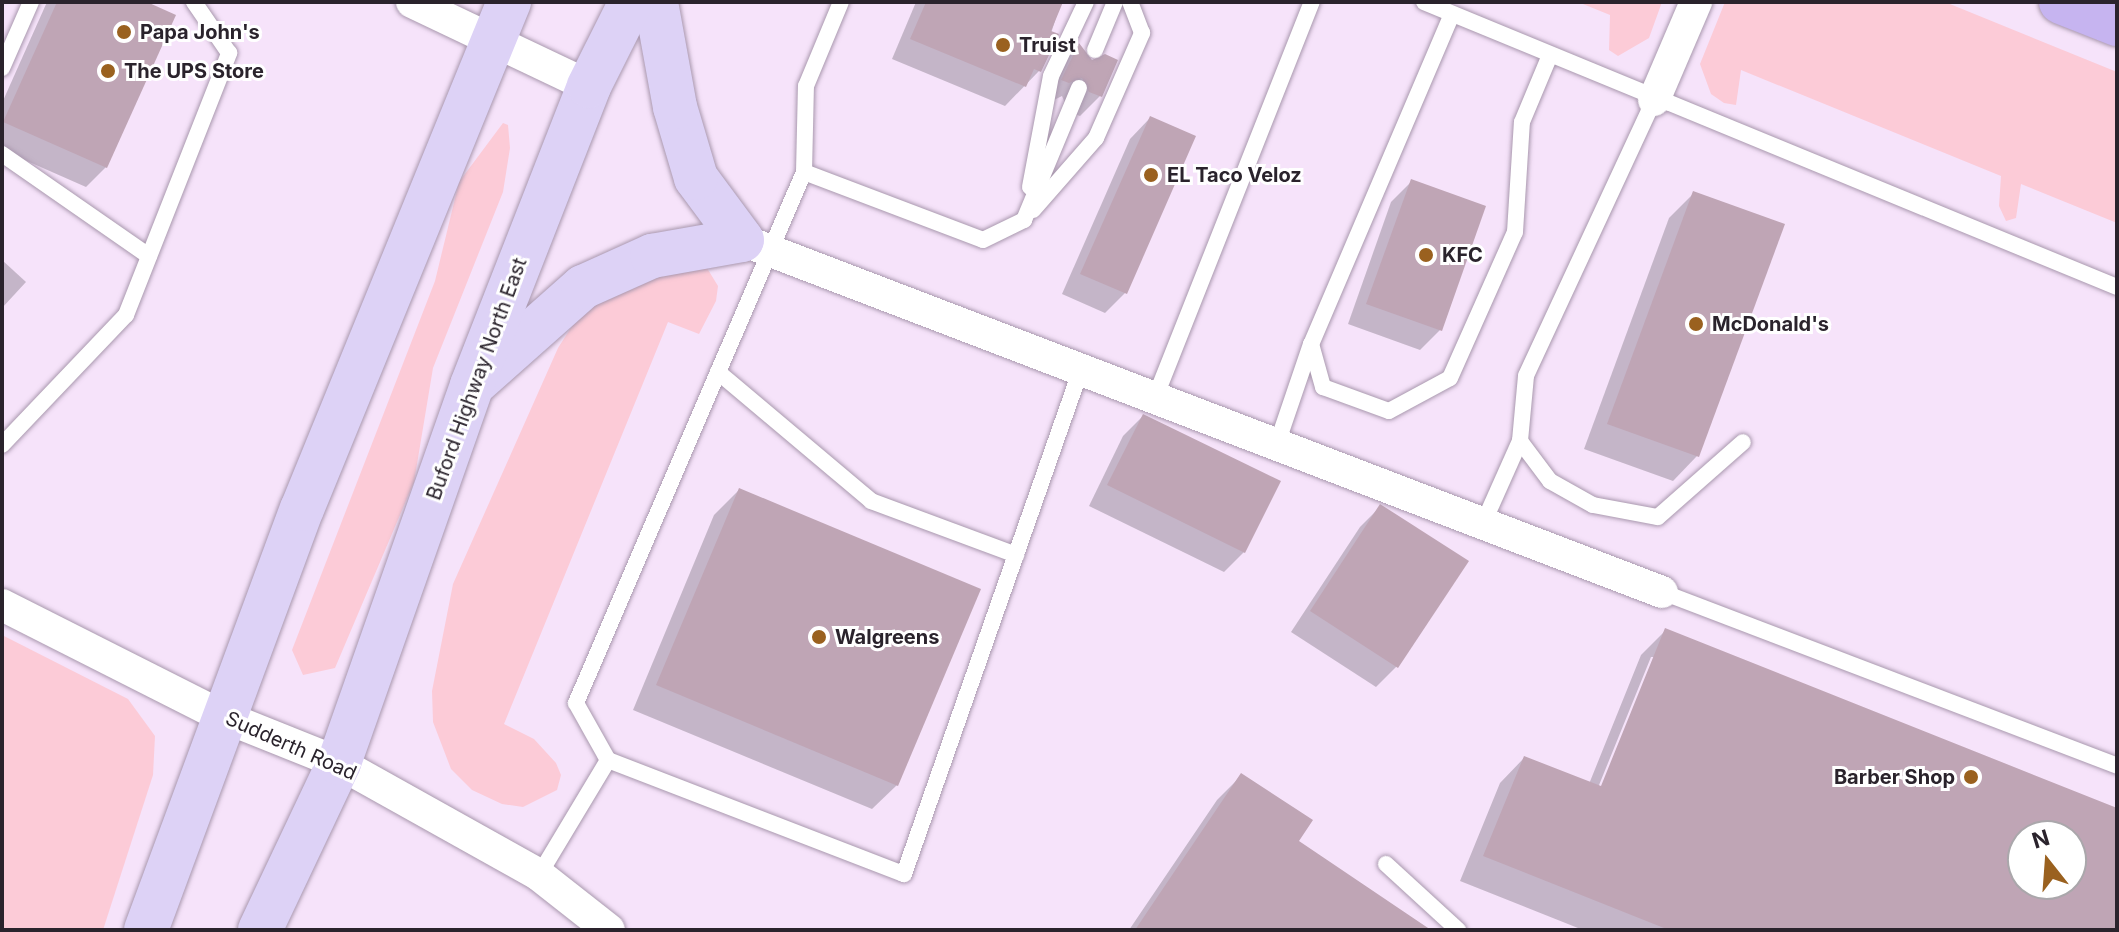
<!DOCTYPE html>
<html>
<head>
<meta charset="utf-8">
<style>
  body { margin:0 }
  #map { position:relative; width:2119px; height:932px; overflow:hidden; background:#f6e3fa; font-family:Inter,sans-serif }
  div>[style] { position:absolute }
  .green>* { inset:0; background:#fccbd7 }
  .shadow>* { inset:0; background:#0003 }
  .building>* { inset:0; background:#bfa5b5 }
  .roads { filter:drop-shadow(0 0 2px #a998ae) drop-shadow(0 0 2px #a998ae) }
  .lane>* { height:16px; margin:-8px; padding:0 8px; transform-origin:8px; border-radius:8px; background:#fff }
  .street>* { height:32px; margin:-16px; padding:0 16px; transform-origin:16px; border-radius:16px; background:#fff }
  .primary>* { height:44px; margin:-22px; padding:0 22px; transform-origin:22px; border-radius:22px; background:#ddd2f6 }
  .highway>* { height:44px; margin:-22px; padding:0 22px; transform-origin:22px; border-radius:22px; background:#c6b4f0 }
  .dots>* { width:22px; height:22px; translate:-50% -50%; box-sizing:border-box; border:4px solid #fff; border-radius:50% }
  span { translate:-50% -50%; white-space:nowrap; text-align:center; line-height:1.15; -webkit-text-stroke:6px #fff; paint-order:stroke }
  .poi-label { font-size:20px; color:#2a232c; font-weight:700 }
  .left { translate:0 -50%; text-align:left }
  .right { translate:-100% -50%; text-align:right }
  .street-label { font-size:20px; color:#2a232c }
  .frame { position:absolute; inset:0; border:4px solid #2a232c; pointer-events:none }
  .north { position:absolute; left:2007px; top:820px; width:80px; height:80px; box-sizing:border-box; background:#fff; border:2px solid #aaa7ab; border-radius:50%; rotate:343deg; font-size:22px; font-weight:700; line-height:32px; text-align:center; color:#2a232c }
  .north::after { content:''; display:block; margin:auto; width:28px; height:36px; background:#9a611f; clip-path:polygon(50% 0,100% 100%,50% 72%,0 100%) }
</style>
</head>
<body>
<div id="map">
  <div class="green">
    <div style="clip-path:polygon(1578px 2px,1662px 2px,1649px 38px,1618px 56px,1609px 50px,1610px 15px)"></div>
    <div style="clip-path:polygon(1725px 2px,1945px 2px,2117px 72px,2117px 223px,2021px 184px,2016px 218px,2006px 221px,1999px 206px,2001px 176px,1741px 70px,1736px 105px,1724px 103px,1711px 94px,1700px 64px)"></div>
    <div style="clip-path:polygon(503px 123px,508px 125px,510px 148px,503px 192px,433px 368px,414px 482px,335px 668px,303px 675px,292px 650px,435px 281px,459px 182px)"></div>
    <div style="clip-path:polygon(707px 268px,718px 286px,716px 301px,699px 334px,668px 322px,504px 724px,534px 739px,556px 763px,561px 775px,557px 790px,523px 807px,502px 804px,472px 790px,451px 769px,433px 722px,432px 691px,453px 584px,558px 348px,581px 312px,618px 282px)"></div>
    <div style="clip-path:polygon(2px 635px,128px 699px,155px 736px,153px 775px,103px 930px,2px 930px)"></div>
  </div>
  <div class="shadow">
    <div style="clip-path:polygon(47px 2px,142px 2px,106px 167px,86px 187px,2px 150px,2px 103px)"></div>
    <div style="clip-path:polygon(916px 2px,1061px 2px,1039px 71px,1005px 106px,892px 59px)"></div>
    <div style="clip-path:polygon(1078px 46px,1100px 96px,1080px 116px,1069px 112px,1062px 96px,1048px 103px,1059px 66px)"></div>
    <div style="clip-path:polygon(1150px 118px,1125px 293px,1105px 313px,1062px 294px,1130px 139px)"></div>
    <div style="clip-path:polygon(1412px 181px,1440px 330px,1420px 350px,1348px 324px,1391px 202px)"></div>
    <div style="clip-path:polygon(1694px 193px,1697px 456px,1673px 481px,1584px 449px,1669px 218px)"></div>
    <div style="clip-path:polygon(2px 260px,26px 282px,2px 308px)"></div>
    <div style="clip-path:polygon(1143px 416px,1244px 552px,1224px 572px,1089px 506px,1123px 436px)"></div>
    <div style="clip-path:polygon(739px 490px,897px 785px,872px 809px,633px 710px,714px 515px)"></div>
    <div style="clip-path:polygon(1380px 507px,1466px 561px,1396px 667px,1376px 687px,1291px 632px,1360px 527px)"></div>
    <div style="clip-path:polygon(evenodd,1666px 630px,2117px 810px,2117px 930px,1583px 930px,1460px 881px,1500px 783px,1524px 758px,1589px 784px,1641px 655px,1666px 630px,1651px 657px,1655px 657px,1599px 796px,1595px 795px,1651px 657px,1666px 630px,2023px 836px,2071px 836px,2071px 884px,2023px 884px,2023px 836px)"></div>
    <div style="clip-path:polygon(1242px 775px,1296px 842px,1410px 930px,1129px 930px,1217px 800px)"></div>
  </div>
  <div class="building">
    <div style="clip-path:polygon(57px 2px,147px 2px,176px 15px,107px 168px,3px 122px)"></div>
    <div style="clip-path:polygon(926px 2px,1063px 2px,1051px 31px,1059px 34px,1041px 72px,1034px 69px,1026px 87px,910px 39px)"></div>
    <div style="clip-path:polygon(1079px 43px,1092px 60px,1105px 54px,1118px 60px,1102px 97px,1089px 92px,1082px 78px,1069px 83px,1061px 80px)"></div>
    <div style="clip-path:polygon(1150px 116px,1196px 136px,1127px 294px,1080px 274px)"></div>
    <div style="clip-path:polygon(1411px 179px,1486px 206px,1442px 331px,1366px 304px)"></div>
    <div style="clip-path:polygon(1693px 191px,1785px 224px,1699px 457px,1607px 424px)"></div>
    <div style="clip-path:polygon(1143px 414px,1281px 481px,1245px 553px,1107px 485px)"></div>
    <div style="clip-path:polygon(739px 488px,981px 589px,898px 786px,656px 685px)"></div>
    <div style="clip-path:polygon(1380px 504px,1469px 561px,1398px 668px,1310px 611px)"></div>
    <div style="clip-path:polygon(evenodd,1665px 628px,2117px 808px,2117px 930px,1669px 930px,1483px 856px,1524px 756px,1601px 786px,1665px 628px,2023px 836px,2071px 836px,2071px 884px,2023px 884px,2023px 836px)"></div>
    <div style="clip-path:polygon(1241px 773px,1313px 820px,1299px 841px,1431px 930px,1135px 930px)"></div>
  </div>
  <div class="roads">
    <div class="lane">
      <div style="left:1424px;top:2px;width:749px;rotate:22.36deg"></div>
      <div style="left:1452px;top:14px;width:359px;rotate:113.1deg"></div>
      <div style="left:1311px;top:344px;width:45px;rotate:74.4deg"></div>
      <div style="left:1323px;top:387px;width:70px;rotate:20deg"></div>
      <div style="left:1389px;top:411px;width:69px;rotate:-28.4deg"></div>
      <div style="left:1450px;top:378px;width:160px;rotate:-66deg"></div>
      <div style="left:1515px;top:232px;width:110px;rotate:-86.4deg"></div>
      <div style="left:1522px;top:122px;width:73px;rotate:-67.3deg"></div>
      <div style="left:1095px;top:50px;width:52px;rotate:-67.4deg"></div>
      <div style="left:2px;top:68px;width:72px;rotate:-66.3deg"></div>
      <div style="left:1654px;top:100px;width:304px;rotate:114.9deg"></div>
      <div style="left:1526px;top:376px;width:65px;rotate:95.3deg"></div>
      <div style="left:1520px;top:441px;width:50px;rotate:53.1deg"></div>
      <div style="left:1550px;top:481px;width:49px;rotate:29.2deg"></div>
      <div style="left:1593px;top:505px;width:66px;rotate:10.5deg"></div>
      <div style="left:1658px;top:517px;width:113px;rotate:-41.4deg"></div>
      <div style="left:2px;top:154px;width:179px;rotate:34.8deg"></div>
      <div style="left:804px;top:172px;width:191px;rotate:20.8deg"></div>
      <div style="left:983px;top:240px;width:46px;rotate:-26deg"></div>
      <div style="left:1024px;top:220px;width:143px;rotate:-67.4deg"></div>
      <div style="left:1030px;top:187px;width:113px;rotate:-79.3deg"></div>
      <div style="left:1051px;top:76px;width:82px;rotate:-64.7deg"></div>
      <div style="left:1033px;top:210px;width:96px;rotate:-48.8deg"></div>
      <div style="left:1096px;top:138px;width:115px;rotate:-66.3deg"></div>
      <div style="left:1142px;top:33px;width:33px;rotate:-111deg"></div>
      <div style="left:718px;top:372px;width:200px;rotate:40.1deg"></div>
      <div style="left:871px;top:501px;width:155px;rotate:20.4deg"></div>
      <div style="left:1155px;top:398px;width:426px;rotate:-68.4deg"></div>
      <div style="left:1277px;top:444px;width:106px;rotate:-71.2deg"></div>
      <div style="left:2px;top:445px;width:180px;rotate:-46.4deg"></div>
      <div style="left:126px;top:315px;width:282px;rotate:-68.5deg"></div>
      <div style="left:229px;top:53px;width:62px;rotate:-124.5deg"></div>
      <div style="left:1483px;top:524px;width:91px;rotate:-66deg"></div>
      <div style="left:1662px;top:592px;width:487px;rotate:20.9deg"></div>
      <div style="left:608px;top:760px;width:317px;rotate:21.1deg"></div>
      <div style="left:904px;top:874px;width:535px;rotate:-70.68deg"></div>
      <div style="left:1386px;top:864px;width:98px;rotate:42.5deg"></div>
      <div style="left:539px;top:875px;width:134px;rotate:-59deg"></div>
      <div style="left:608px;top:760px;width:65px;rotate:-119.3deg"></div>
      <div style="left:576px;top:703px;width:578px;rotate:-66.76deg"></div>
      <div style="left:804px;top:172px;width:86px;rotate:-88.7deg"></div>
      <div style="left:806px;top:86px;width:91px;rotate:-67.4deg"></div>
    </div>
    <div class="street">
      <div style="left:412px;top:2px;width:196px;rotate:25.4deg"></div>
      <div style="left:1654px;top:100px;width:107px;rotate:-66.8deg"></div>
      <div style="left:742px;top:240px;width:985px;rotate:20.94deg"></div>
      <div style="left:2px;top:605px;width:246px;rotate:26.8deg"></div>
      <div style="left:222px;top:716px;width:126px;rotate:21.9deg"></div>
      <div style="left:339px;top:763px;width:229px;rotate:29.2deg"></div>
      <div style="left:539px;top:875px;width:89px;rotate:38.2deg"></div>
    </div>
    <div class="primary">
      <div style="left:477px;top:381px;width:142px;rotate:-41.6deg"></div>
      <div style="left:583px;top:287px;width:76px;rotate:-24.2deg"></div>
      <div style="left:652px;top:256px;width:91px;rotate:-10.1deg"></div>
      <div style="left:742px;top:240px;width:77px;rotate:-126.6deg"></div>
      <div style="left:696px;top:178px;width:74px;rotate:-106.5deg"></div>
      <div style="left:675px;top:107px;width:107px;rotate:-100.3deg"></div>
      <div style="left:146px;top:930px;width:449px;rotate:-69.7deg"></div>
      <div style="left:302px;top:509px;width:548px;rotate:-67.79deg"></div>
      <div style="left:260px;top:930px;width:185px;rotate:-64.7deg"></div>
      <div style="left:339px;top:763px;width:401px;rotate:-70.6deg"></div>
      <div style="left:472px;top:385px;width:321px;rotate:-68.6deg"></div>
      <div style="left:589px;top:86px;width:94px;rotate:-63.4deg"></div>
    </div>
    <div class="highway">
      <div style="left:2061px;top:2px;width:60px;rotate:21.4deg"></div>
    </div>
  </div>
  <div class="dots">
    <div style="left:124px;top:32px;background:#9a611f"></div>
    <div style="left:1003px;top:45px;background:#9a611f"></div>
    <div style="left:108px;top:71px;background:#9a611f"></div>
    <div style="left:1151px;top:175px;background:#9a611f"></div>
    <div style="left:1426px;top:255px;background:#9a611f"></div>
    <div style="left:1696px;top:324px;background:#9a611f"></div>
    <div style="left:819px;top:637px;background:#9a611f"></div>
    <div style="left:1971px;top:777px;background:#9a611f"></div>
  </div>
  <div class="poi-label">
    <span class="left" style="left:140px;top:32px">Papa John's</span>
    <span class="left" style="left:1019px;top:45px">Truist</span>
    <span class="left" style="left:124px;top:71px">The UPS Store</span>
    <span class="left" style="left:1167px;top:175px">EL Taco Veloz</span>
    <span class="left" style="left:1442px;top:255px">KFC</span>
    <span class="left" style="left:1712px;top:324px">McDonald's</span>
    <span class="left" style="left:835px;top:637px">Walgreens</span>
    <span class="right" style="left:1955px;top:777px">Barber Shop</span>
  </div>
  <div class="street-label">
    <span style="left:477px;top:379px;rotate:-70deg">Buford Highway North East</span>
    <span style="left:291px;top:746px;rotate:24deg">Sudderth Road</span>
  </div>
  <div class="frame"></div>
  <div class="north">N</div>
</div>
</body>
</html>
